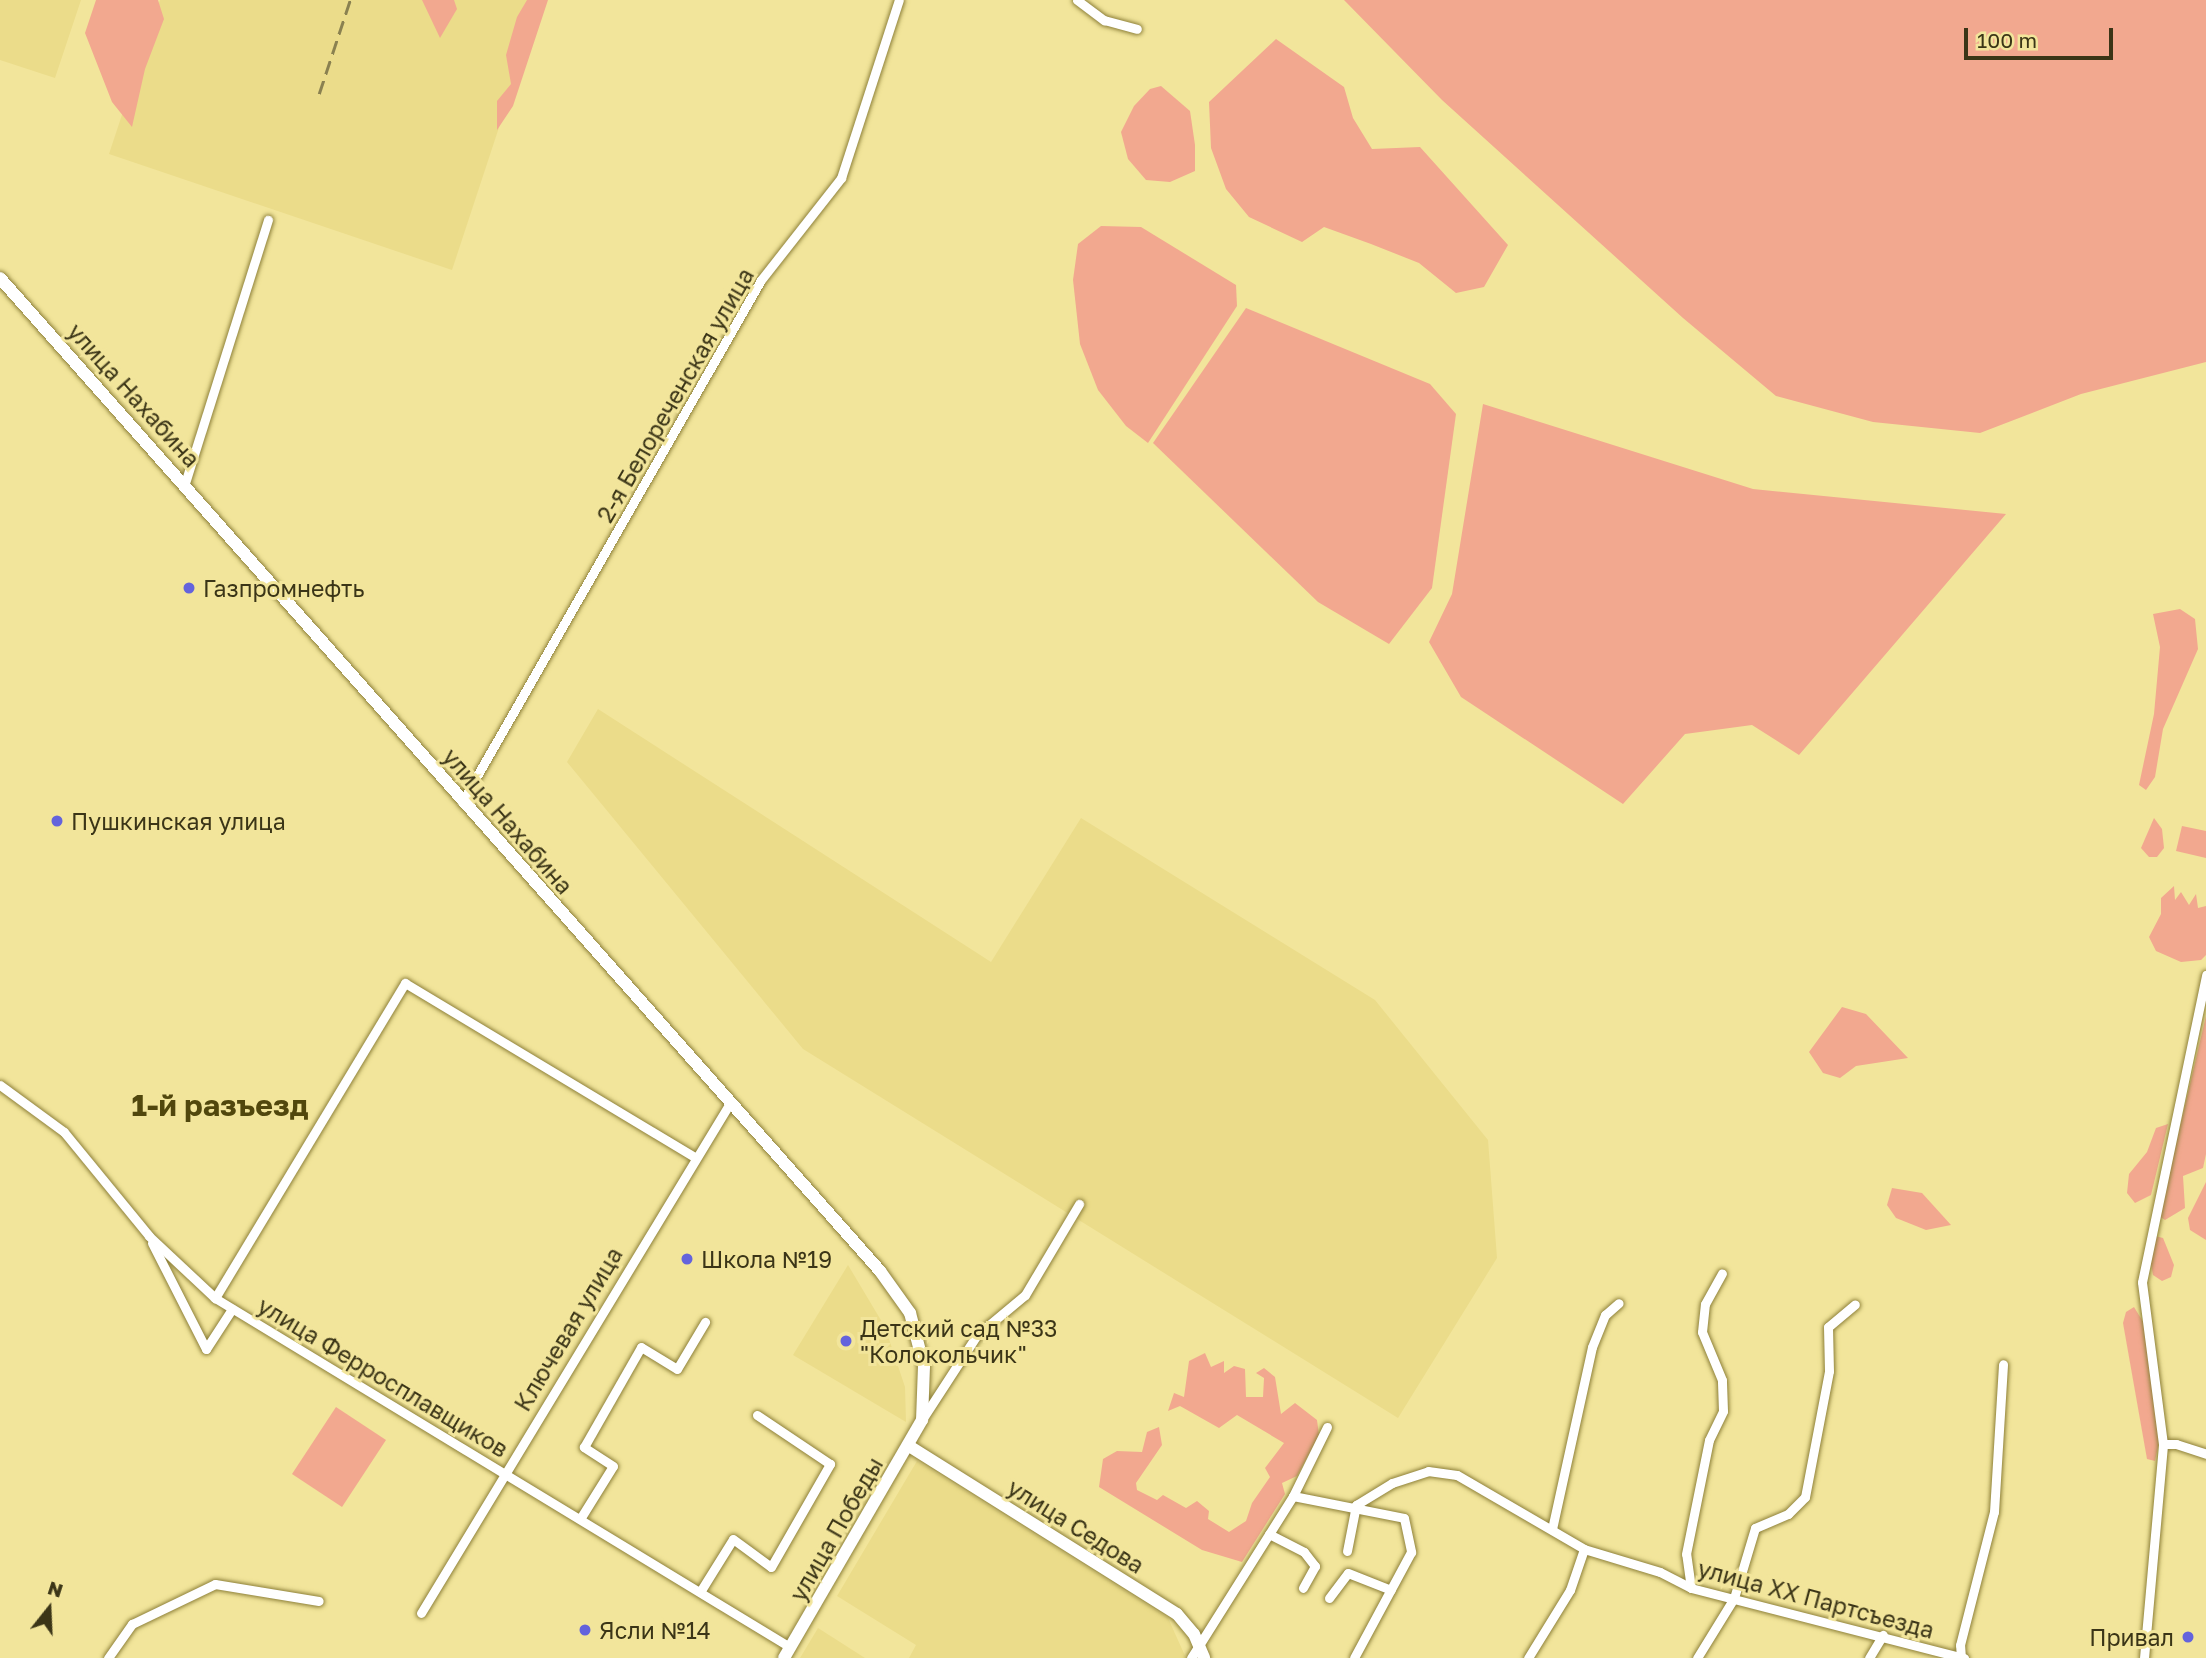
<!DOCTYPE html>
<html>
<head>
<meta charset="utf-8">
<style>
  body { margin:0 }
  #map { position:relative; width:2206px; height:1658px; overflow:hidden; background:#f2e59b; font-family:"Golos Text",sans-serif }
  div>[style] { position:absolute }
  .built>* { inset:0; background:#ebdc8a }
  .green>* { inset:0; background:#f2a88f }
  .roads { filter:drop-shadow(0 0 2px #8e813a) drop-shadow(0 0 2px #8e813a) }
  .street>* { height:9px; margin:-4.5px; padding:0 4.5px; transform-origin:4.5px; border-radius:4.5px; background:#fff }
  .secondary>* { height:12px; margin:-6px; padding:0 6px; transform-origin:6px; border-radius:6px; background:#fff }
  .rail>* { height:2.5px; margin-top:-1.25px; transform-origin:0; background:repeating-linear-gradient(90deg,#8a8150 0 14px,transparent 0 21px) }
  .dots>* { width:19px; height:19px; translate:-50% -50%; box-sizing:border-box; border:4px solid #f2e59b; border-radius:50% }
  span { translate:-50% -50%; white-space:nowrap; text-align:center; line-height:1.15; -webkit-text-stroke:6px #f2e59b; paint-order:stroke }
  .street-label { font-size:23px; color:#3b3517 }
  .poi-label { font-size:23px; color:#3b3517 }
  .left { translate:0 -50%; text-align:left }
  .right { translate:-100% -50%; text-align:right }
  .district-label { font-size:30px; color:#51470d; font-weight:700 }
  .north { position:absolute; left:14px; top:1574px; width:70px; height:70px; -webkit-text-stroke:5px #f2e59b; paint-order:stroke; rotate:18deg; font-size:19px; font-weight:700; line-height:28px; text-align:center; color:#3b3517 }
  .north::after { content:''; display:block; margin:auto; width:24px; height:32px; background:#3b3517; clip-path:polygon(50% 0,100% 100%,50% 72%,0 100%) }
  .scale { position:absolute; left:1964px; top:28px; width:149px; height:32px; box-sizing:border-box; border:4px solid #3b3517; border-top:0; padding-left:9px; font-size:21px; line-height:24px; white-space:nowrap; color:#3b3517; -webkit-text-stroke:5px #f2e59b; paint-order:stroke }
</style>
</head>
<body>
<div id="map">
  <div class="built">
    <div style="clip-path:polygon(0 0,81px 0,55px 78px,0 60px)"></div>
    <div style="clip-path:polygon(160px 0,541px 0,452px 270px,109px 154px)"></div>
    <div style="clip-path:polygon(598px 709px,991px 962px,1081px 818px,1375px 1000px,1488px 1140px,1497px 1258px,1398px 1418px,803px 1049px,567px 762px)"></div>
    <div style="clip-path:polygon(848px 1265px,885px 1327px,905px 1387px,906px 1422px,793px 1355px)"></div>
    <div style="clip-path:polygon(917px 1461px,1168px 1618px,1186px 1658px,909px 1658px,916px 1645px,837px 1596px)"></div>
    <div style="clip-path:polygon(818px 1628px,865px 1658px,800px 1658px)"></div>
  </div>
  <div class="green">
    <div style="clip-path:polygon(96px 0,158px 0,164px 19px,145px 69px,132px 127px,112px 102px,85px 33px)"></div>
    <div style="clip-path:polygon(422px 0,454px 0,457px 9px,440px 38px)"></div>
    <div style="clip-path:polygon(527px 0,548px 0,513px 106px,497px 130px,497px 101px,511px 84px,506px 55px,517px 17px)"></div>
    <div style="clip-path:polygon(1344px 0,2206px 0,2206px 362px,2081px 394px,1980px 433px,1873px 422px,1776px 396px,1683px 318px,1442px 100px)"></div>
    <div style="clip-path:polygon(1276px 39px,1344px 87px,1353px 118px,1372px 149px,1420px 147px,1508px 245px,1484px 287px,1456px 293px,1419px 263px,1371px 244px,1324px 227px,1302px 242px,1249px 217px,1226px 189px,1211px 148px,1209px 102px)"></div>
    <div style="clip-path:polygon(1161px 86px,1190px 111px,1195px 145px,1195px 171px,1170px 182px,1146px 180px,1128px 159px,1121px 132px,1134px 106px,1150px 89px)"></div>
    <div style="clip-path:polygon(1101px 226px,1141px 227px,1236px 285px,1237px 306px,1148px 443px,1126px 426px,1098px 390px,1080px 344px,1073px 280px,1078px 244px)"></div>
    <div style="clip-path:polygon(1246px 308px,1430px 384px,1456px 414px,1432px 588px,1389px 644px,1318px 602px,1153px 443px)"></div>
    <div style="clip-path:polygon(1483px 404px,1753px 489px,2006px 514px,1799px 755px,1752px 725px,1685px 734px,1623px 804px,1461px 697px,1429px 642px,1452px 594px)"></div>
    <div style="clip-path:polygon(2180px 609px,2195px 619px,2198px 649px,2163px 729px,2155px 777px,2146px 790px,2139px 785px,2154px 714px,2160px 647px,2153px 614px)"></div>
    <div style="clip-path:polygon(2154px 818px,2162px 829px,2164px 848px,2157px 857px,2149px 857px,2141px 848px)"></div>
    <div style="clip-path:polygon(2182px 826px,2206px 831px,2206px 858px,2176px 851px)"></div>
    <div style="clip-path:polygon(2174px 886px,2175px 900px,2181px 892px,2189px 905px,2196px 894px,2198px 908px,2206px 906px,2206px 955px,2201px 960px,2181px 962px,2156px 951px,2149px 937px,2161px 914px,2161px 898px)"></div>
    <div style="clip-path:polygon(1842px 1007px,1866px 1014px,1908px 1058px,1856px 1066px,1840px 1078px,1823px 1073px,1809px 1052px)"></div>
    <div style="clip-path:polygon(2206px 1016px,2206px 1154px,2203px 1168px,2183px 1176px,2185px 1208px,2165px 1220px,2159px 1216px)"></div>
    <div style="clip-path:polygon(2168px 1124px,2151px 1195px,2135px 1203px,2127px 1193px,2129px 1174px,2147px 1152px,2156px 1128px)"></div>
    <div style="clip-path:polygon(2206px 1182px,2206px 1240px,2190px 1230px,2188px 1218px)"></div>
    <div style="clip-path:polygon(1892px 1188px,1922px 1193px,1951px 1225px,1926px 1230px,1896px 1218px,1887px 1205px)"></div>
    <div style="clip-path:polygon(2155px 1236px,2163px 1238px,2174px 1265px,2171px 1277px,2162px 1281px,2153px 1275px,2148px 1249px)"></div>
    <div style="clip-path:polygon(2134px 1307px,2145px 1325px,2161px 1433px,2155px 1461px,2147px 1459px,2123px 1323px,2126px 1312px)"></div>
    <div style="clip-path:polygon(1205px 1353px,1211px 1367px,1224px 1361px,1224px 1373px,1234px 1366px,1245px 1369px,1246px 1397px,1263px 1397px,1264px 1378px,1256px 1373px,1264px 1368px,1275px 1377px,1281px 1414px,1295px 1403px,1317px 1420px,1319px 1435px,1297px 1476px,1282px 1483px,1285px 1494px,1242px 1562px,1202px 1550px,1099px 1487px,1103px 1459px,1117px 1451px,1142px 1452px,1147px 1432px,1159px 1427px,1162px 1445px,1136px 1483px,1137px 1490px,1157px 1500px,1163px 1495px,1186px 1508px,1197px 1501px,1209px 1511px,1208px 1519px,1229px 1532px,1246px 1521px,1252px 1503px,1270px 1477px,1265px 1468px,1284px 1443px,1237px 1415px,1219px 1428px,1180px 1406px,1168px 1411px,1174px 1393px,1184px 1397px,1189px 1361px)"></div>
    <div style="clip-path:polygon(336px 1407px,386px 1440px,342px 1507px,292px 1474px)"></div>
  </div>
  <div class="roads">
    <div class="street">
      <div style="left:1077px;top:0;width:34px;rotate:37deg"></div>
      <div style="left:1104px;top:20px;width:34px;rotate:15deg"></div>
      <div style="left:185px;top:483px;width:276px;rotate:-72.5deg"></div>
      <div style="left:462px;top:802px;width:602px;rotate:-60.2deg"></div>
      <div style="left:761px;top:280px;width:130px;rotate:-51.9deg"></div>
      <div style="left:841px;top:178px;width:187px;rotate:-72deg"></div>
      <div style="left:0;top:1085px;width:79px;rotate:36.3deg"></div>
      <div style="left:64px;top:1132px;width:134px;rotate:50.7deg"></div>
      <div style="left:149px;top:1236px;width:91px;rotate:43.2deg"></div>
      <div style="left:215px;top:1298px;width:673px;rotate:31.26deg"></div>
      <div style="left:152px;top:1243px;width:119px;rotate:63deg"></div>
      <div style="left:206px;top:1349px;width:48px;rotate:-57deg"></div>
      <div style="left:215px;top:1298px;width:368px;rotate:-58.9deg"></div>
      <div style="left:405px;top:983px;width:338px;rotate:31deg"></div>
      <div style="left:923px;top:1418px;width:99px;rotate:-57deg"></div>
      <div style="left:977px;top:1335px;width:62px;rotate:-39.8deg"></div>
      <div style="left:1025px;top:1295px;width:106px;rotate:-59.3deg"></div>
      <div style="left:2163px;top:1444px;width:13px"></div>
      <div style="left:2176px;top:1444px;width:32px;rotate:18deg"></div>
      <div style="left:1293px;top:1496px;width:113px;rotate:11.2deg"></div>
      <div style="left:1404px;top:1518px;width:35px;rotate:78deg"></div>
      <div style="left:1411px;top:1552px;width:120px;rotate:118.3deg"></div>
      <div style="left:1356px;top:1505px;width:42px;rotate:-31.4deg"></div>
      <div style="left:1392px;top:1483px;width:38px;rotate:-18deg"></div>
      <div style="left:1428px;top:1471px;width:29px;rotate:8deg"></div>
      <div style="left:1457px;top:1475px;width:147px;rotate:30.2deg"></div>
      <div style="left:1584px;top:1549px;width:79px;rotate:16.8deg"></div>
      <div style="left:1660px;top:1572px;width:35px;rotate:27deg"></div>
      <div style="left:1691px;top:1588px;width:282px;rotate:14.4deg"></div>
      <div style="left:580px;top:1519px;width:62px;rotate:-58.1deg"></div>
      <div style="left:613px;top:1466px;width:35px;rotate:-147deg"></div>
      <div style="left:584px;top:1447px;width:115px;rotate:-60.3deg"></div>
      <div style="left:641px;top:1347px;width:42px;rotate:31.4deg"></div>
      <div style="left:677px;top:1369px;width:55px;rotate:-59.2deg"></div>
      <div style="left:1552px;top:1529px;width:186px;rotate:-77.6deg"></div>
      <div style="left:1592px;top:1347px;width:35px;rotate:-68deg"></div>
      <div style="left:1605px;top:1315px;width:18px;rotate:-41deg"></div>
      <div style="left:1269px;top:1534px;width:39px;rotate:27deg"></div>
      <div style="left:1304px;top:1552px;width:18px;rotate:52deg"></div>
      <div style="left:1315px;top:1566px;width:25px;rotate:119deg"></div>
      <div style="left:1347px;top:1551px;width:47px;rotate:-78.9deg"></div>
      <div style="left:1691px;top:1588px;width:34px;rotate:-98deg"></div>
      <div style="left:1686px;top:1554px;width:116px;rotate:-78.6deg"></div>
      <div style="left:1709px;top:1440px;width:32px;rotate:-64deg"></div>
      <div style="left:1723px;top:1411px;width:31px;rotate:-92deg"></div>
      <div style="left:1722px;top:1380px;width:52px;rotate:-112.6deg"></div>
      <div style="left:1702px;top:1332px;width:28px;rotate:-84deg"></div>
      <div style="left:1705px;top:1304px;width:35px;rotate:-61deg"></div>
      <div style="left:700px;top:1592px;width:62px;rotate:-58.1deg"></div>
      <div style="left:733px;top:1539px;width:47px;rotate:36.4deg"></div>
      <div style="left:771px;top:1567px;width:119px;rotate:-60.2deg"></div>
      <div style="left:830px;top:1464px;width:88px;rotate:-146.1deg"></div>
      <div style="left:1329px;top:1598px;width:31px;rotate:-53deg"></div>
      <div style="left:1348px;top:1573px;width:46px;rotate:21.6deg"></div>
      <div style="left:421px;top:1613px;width:596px;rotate:-58.79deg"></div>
      <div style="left:108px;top:1658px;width:42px;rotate:-54.8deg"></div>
      <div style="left:132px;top:1624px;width:92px;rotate:-25.7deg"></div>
      <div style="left:215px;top:1584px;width:105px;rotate:9.3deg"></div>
      <div style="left:1191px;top:1658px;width:191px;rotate:-57.8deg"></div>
      <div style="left:1293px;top:1496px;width:77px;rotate:-63.8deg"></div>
      <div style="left:1528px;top:1658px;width:80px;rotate:-58.3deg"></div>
      <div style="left:1570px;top:1590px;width:43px;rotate:-71.1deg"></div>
      <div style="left:1697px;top:1658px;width:70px;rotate:-58.3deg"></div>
      <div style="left:1734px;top:1598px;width:73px;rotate:-73.3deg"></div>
      <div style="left:1755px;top:1528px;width:36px;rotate:-23deg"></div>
      <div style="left:1788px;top:1514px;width:24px;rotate:-45deg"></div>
      <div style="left:1805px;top:1497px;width:128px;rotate:-79.2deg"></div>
      <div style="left:1829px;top:1371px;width:44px;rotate:-91.3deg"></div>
      <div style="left:1828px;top:1327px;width:35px;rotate:-40deg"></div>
      <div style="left:1869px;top:1658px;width:27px;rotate:-59deg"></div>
      <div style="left:1961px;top:1658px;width:13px;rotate:-94deg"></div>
      <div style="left:1960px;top:1645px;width:137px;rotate:-75.7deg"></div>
      <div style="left:1994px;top:1512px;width:148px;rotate:-86.5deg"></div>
      <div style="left:2144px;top:1658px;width:215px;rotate:-84.9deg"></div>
      <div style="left:2163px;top:1444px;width:163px;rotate:-97.4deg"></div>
      <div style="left:2142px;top:1282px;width:314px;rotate:-78.2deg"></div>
    </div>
    <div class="secondary">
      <div style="left:0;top:278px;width:1327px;rotate:48.45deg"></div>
      <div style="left:880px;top:1271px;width:52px;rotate:54.5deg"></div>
      <div style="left:910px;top:1313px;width:55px;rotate:75.2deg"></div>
      <div style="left:924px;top:1366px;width:54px;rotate:92.1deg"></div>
      <div style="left:922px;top:1420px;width:275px;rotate:120.1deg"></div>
      <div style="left:909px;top:1446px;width:316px;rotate:32.1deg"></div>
      <div style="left:1177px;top:1614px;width:26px;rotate:50deg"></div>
      <div style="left:1194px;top:1634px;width:26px;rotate:67deg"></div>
    </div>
  </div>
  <div class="rail">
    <div style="left:319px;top:94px;width:99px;rotate:-71.7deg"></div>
  </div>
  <div class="dots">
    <div style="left:189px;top:588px;background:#6463dc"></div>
    <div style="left:57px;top:821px;background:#6463dc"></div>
    <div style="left:687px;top:1259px;background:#6463dc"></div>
    <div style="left:846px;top:1341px;background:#6463dc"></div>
    <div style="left:585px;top:1630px;background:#6463dc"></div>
    <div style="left:2188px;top:1637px;background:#6463dc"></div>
  </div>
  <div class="street-label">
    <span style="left:134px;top:395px;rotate:48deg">улица Нахабина</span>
    <span style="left:675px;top:395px;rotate:-60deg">2-я Белореченская улица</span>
    <span style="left:508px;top:821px;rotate:49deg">улица Нахабина</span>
    <span style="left:568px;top:1329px;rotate:-59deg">Ключевая улица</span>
    <span style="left:383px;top:1377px;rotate:31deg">улица Ферросплавщиков</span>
    <span style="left:1076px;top:1526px;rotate:32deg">улица Седова</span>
    <span style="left:836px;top:1529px;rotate:-60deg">улица Победы</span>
    <span style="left:1816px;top:1599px;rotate:15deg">улица XX Партсъезда</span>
  </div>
  <div class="poi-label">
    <span class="left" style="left:203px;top:588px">Газпромнефть</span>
    <span class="left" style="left:71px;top:821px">Пушкинская улица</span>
    <span class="left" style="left:701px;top:1259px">Школа №19</span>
    <span class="left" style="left:860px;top:1341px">Детский сад №33<br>"Колокольчик"</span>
    <span class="left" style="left:599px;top:1630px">Ясли №14</span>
    <span class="right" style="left:2174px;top:1637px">Привал</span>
  </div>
  <div class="district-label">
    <span style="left:220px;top:1105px">1-й разъезд</span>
  </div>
  <div class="north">N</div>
  <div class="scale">100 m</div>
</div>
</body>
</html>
